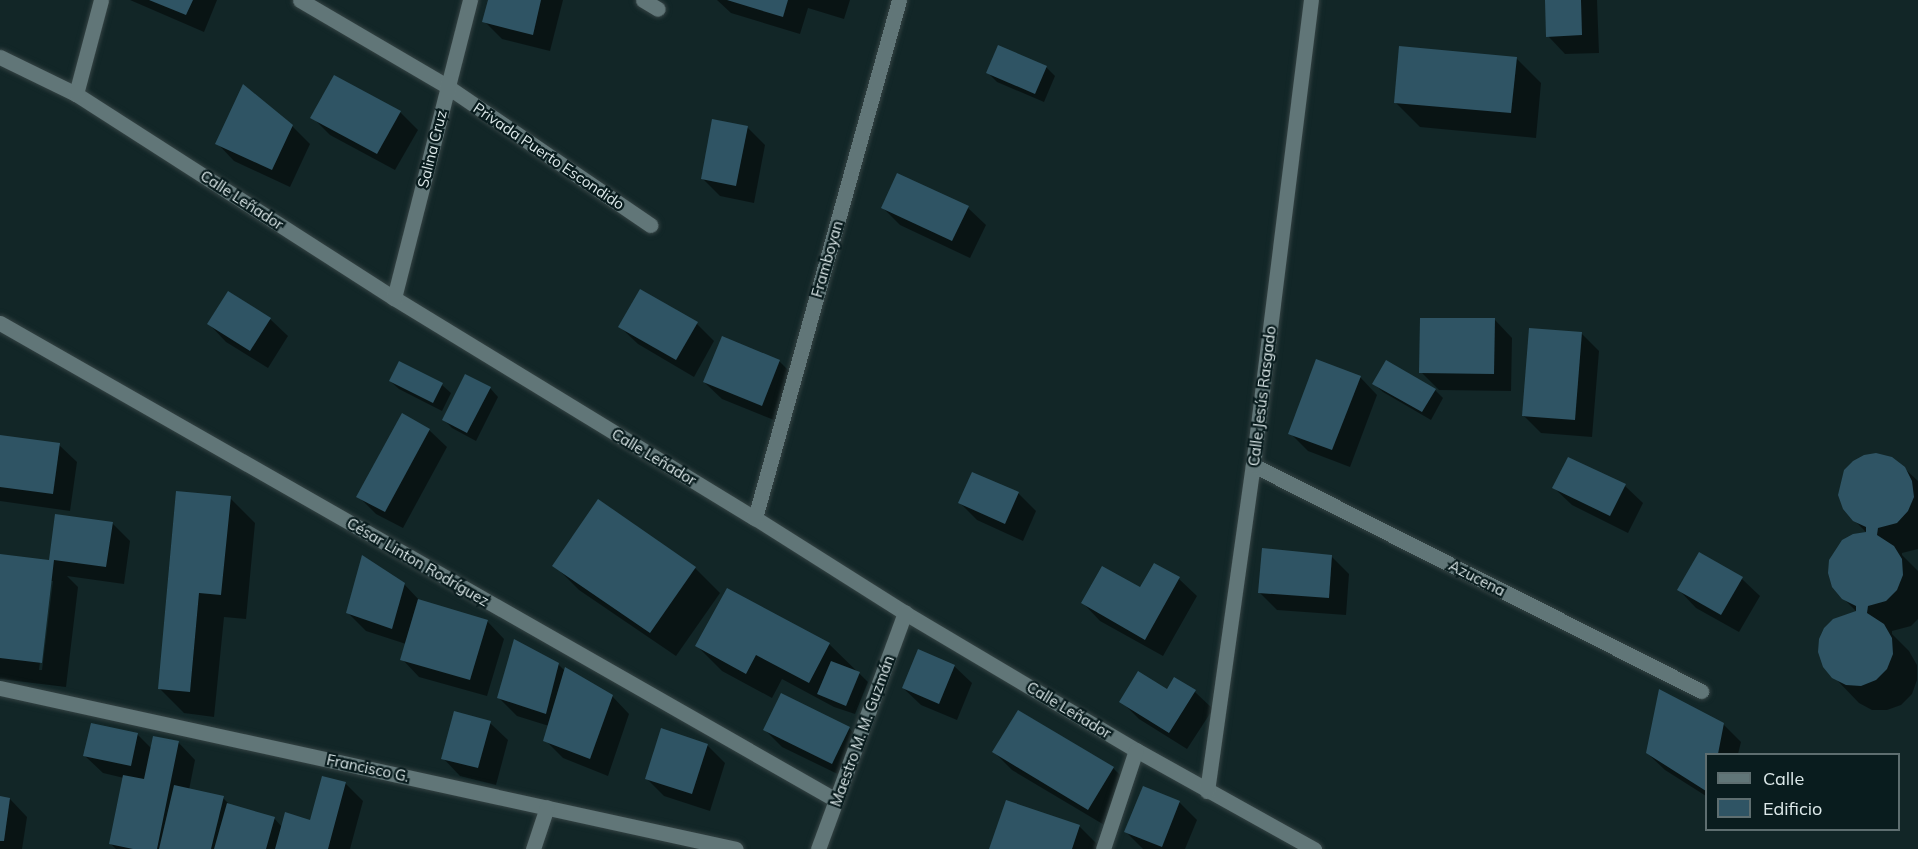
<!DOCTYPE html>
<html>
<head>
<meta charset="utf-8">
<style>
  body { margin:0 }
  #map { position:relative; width:1918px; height:849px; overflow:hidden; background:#122627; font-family:Mulish,sans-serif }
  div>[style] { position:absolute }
  .shadow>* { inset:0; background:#0007 }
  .building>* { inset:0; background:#2f5464 }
  .roads { filter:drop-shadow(0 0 2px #354344) drop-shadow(0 0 2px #354344) }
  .minor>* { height:15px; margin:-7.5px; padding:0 7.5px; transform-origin:7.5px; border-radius:7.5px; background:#617678 }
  span { translate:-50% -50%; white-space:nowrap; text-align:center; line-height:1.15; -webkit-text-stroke:4.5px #091c1e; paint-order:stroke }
  .street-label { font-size:15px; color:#dde9ea }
  .legend { position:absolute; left:1705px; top:753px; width:195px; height:78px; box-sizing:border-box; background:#091c1e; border:2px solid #5e6e70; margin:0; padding:8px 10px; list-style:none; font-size:18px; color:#dde9ea }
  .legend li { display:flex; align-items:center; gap:12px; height:30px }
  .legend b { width:30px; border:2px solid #5e6e70 }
</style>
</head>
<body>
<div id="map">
  <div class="shadow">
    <div style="clip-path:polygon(130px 0,217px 0,204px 32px)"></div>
    <div style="clip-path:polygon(489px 0,563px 0,550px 51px,502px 39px,484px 21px)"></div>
    <div style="clip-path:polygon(717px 0,850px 0,844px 19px,808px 8px,800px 34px,731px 13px)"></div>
    <div style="clip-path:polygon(1547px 0,1597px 0,1599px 53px,1565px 54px,1548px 36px)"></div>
    <div style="clip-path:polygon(1516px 58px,1541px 83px,1536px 138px,1420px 127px,1395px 102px)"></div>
    <div style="clip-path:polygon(1046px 67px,1055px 76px,1044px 102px,997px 82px,988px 73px)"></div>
    <div style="clip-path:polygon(400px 112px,418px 130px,395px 170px,330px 135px,312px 117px)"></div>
    <div style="clip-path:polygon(292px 126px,310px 144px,290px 187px,234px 161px,217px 143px)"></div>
    <div style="clip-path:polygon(747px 127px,765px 145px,754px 203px,720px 196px,702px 178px)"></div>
    <div style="clip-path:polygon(883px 208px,968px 208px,986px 225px,970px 258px,900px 225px)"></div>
    <div style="clip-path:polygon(270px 319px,288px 336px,268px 368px,226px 342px,209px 324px)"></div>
    <div style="clip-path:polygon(1495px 320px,1512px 338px,1511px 391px,1439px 390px,1421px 372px)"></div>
    <div style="clip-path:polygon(697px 324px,714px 341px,694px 377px,638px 344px,620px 327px)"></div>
    <div style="clip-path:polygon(1581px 333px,1599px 351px,1592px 437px,1541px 433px,1523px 415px)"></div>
    <div style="clip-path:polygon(779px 361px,797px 379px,779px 422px,722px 399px,704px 382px)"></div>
    <div style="clip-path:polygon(1360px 377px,1377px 395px,1350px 467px,1308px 451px,1290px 433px)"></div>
    <div style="clip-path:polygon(390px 381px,442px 385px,451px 393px,442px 411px,399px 389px)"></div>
    <div style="clip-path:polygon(1374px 384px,1435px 390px,1443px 398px,1431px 420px,1383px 392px)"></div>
    <div style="clip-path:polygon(490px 388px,498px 397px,476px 441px,452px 428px,443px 419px)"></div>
    <div style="clip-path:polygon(429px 430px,447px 447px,403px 528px,376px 514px,358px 496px)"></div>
    <div style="clip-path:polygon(0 436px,59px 445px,77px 462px,70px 511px,0 501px)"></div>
    <div style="clip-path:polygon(1904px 468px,1918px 481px,1918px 549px,1902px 553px,1902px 555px,1918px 571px,1918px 619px,1911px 626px,1892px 631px,1892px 634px,1909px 651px,1917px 665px,1917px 680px,1912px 694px,1901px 705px,1887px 710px,1872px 710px,1859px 703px,1834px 677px,1857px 612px,1843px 598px,1868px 534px,1854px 520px)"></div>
    <div style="clip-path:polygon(1625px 486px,1643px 503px,1628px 533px,1572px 505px,1554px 488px)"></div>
    <div style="clip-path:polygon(1018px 493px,1036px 511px,1023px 541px,977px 520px,960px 503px)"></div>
    <div style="clip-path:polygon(230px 498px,255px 523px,246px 619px,224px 617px,214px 717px,184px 713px,159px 688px)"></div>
    <div style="clip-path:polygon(evenodd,112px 523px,130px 541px,124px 584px,67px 576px,78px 587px,66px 687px,0 679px,0 556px,54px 562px,50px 559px,112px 523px,50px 581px,53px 581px,42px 670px,39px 670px,50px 581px)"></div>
    <div style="clip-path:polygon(1700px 554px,1742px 579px,1760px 596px,1739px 632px,1696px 608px,1679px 590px)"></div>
    <div style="clip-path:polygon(1331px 556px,1349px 574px,1346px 615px,1277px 610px,1259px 592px)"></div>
    <div style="clip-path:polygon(554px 565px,695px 568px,720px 593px,676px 656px,579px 590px)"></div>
    <div style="clip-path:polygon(1155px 565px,1179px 579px,1197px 596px,1163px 656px,1100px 621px,1083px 603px,1140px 589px)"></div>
    <div style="clip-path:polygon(404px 584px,421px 602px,487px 621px,504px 639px,487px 696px,419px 677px,402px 659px,406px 644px,366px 631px,348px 613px)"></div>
    <div style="clip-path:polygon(829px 644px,868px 682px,855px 714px,834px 707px,782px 679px,772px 698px,722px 671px,697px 646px)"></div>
    <div style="clip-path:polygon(558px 664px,565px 671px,612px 696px,629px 714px,608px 776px,563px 758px,545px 740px,549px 726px,517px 716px,499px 698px)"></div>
    <div style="clip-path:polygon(954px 666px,972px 683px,957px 720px,921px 705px,903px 688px)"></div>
    <div style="clip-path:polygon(1175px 679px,1195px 692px,1213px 709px,1187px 749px,1139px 719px,1121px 701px,1167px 691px)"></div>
    <div style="clip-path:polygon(1019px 712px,1113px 768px,1131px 786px,1106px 826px,1012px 770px,994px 752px)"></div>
    <div style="clip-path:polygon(490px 723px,508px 740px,496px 785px,460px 776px,443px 758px)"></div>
    <div style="clip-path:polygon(1723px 724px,1741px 742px,1738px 754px,1706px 754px,1706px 796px,1665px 770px,1647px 753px)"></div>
    <div style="clip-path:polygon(849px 728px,866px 746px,850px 780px,782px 747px,764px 729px)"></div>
    <div style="clip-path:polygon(137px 734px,152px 749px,178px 742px,195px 760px,189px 790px,223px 798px,231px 806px,274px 818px,282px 827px,312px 821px,345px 783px,363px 801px,350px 849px,116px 849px,111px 844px,124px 778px,103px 773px,85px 756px)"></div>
    <div style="clip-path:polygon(707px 745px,725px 763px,710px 811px,664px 796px,647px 779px)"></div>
    <div style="clip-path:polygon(0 798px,10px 799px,27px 817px,22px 849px,0 849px)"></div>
    <div style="clip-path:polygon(1007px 802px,1080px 827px,1097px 844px,1096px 849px,991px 849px)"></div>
    <div style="clip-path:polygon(1179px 802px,1197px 820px,1185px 849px,1143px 849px,1126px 832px)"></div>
  </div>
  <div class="building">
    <div style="clip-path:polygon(149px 0,193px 0,186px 15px)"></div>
    <div style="clip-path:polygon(488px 0,541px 0,533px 35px,482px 22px)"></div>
    <div style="clip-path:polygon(727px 0,788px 0,783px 17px)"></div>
    <div style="clip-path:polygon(1545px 0,1581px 0,1582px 35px,1546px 37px)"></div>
    <div style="clip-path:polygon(998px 45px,1047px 66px,1035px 94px,986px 73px)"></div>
    <div style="clip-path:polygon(1399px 46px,1517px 57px,1511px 113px,1394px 103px)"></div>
    <div style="clip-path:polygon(334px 75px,401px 111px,377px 154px,310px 118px)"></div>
    <div style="clip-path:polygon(243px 84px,293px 125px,272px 170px,215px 144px)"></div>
    <div style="clip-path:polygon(712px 119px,748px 126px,736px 186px,701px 179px)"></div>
    <div style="clip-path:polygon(897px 173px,969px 206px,952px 241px,881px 208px)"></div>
    <div style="clip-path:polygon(640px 289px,698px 322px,676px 360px,618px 327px)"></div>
    <div style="clip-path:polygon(228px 291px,271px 318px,250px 351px,207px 324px)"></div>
    <div style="clip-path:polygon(1420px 318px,1495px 318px,1494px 374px,1419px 373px)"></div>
    <div style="clip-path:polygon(1529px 328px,1582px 332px,1575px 420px,1522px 416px)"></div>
    <div style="clip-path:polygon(722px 336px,780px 360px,762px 406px,703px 382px)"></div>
    <div style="clip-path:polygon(1316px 359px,1361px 376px,1332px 450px,1288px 434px)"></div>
    <div style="clip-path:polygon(1386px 360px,1436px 389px,1422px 412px,1372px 384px)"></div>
    <div style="clip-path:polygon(399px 361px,443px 383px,433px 403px,389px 381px)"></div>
    <div style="clip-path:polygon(465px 374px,491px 387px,467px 433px,442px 420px)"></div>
    <div style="clip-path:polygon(402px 413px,430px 429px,385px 512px,356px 497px)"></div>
    <div style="clip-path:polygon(0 435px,60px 443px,53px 494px,0 487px)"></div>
    <div style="clip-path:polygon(1876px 453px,1892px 457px,1905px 467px,1912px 481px,1914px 497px,1908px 511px,1897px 523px,1878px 528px,1877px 535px,1894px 546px,1902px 559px,1903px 575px,1897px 590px,1886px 601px,1868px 606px,1867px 613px,1884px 624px,1892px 638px,1893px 654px,1887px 669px,1876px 680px,1861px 686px,1846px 685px,1832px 678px,1823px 667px,1818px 652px,1819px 639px,1824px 628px,1833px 619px,1856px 611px,1856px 606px,1842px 599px,1832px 587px,1828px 573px,1829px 560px,1842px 540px,1853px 534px,1866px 532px,1866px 527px,1853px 521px,1843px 509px,1838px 495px,1844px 470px,1853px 461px,1864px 455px)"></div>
    <div style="clip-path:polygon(1568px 457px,1626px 484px,1610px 516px,1552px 488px)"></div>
    <div style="clip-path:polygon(972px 472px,1019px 492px,1005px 524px,958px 503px)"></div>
    <div style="clip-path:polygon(176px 491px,231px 496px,221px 595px,199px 593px,190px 692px,158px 689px)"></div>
    <div style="clip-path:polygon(598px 499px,696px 567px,650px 633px,552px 566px)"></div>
    <div style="clip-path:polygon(55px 514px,113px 522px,106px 567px,54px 560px,42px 663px,0 658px,0 554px,49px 560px)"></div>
    <div style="clip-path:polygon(1262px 548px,1332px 555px,1329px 598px,1258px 593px)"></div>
    <div style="clip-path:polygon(1699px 552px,1743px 577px,1721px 615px,1677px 590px)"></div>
    <div style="clip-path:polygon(362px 555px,405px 583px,392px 629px,346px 613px)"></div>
    <div style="clip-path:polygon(1154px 563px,1180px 577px,1145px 640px,1081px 603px,1102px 566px,1140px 587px)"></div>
    <div style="clip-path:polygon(727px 588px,830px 643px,809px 683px,756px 655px,746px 674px,695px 646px)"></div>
    <div style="clip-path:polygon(418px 599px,488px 620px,470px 680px,400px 660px)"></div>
    <div style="clip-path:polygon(514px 639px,559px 663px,546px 714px,497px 698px)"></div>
    <div style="clip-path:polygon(918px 649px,955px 665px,939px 704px,902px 688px)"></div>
    <div style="clip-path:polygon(831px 661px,860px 672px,846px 706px,817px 694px)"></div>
    <div style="clip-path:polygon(565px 667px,613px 695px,590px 759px,543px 741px)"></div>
    <div style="clip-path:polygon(1138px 671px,1167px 689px,1174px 677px,1196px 690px,1169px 733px,1119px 702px)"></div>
    <div style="clip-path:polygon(1659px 689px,1724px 723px,1718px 754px,1706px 754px,1706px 791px,1646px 753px)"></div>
    <div style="clip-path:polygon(781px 693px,850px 727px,832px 764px,763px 730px)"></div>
    <div style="clip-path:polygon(1018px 710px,1114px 767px,1088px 810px,992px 752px)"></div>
    <div style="clip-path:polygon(454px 711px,491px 721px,478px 768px,441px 759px)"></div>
    <div style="clip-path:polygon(91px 723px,138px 733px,131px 766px,83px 756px)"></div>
    <div style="clip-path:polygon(661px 728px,708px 744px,692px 794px,645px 779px)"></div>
    <div style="clip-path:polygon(153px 736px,179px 741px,157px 849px,133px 849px,109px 844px,123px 775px,144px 779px)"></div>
    <div style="clip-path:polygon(322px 776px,346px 782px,328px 849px,275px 849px,285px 812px,310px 820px)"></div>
    <div style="clip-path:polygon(174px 785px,224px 796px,211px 849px,159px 849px)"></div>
    <div style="clip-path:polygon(1143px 786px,1180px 801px,1162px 847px,1124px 832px)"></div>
    <div style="clip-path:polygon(0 796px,10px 798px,4px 841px,0 841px)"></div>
    <div style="clip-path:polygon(1006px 800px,1080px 825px,1072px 849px,989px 849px)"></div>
    <div style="clip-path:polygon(227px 803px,275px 817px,266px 849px,214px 849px)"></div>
  </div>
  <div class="roads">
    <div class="minor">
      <div style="left:300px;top:0;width:172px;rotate:30.4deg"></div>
      <div style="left:448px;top:87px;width:245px;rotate:34.3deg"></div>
      <div style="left:643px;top:0;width:17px;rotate:31deg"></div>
      <div style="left:0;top:57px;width:85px;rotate:26deg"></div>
      <div style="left:76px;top:94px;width:378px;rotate:32.7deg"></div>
      <div style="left:394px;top:298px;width:423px;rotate:31.4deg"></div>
      <div style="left:755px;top:518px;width:178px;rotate:32.3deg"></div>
      <div style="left:905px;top:613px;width:269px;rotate:30.7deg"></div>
      <div style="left:1136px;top:750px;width:204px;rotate:29.1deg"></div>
      <div style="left:76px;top:94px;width:97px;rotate:-75.1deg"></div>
      <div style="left:394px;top:298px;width:308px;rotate:-75.7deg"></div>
      <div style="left:0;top:323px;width:963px;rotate:29.71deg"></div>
      <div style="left:1253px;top:465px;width:502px;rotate:26.77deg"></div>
      <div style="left:755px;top:518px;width:538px;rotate:-74.46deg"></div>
      <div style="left:0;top:688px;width:753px;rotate:12.34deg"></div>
      <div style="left:1207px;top:791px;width:329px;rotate:-82deg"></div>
      <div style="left:1253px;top:465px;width:469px;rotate:-82.9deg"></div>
      <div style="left:533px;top:849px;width:44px;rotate:-71.6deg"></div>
      <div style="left:818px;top:849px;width:252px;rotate:-69.8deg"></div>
      <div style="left:1103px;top:849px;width:104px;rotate:-71.6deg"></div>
    </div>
  </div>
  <div class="street-label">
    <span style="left:432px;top:149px;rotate:-76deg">Salina Cruz</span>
    <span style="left:549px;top:156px;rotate:34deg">Privada Puerto Escondido</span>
    <span style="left:242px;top:200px;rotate:33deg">Calle Leñador</span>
    <span style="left:827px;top:259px;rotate:-74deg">Framboyan</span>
    <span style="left:1262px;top:396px;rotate:-83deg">Calle Jesús Rasgado</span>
    <span style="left:654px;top:457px;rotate:31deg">Calle Leñador</span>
    <span style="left:418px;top:562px;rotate:30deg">César Linton Rodríguez</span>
    <span style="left:1477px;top:578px;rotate:27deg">Azucena</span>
    <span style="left:1069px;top:710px;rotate:31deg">Calle Leñador</span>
    <span style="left:862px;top:731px;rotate:-70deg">Maestro M. M. Guzmán</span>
    <span style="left:368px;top:768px;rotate:12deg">Francisco G.</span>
  </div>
  <ul class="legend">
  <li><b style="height:8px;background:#617678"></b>Calle</li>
  <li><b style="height:16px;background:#2f5464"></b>Edificio</li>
  </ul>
</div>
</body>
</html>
